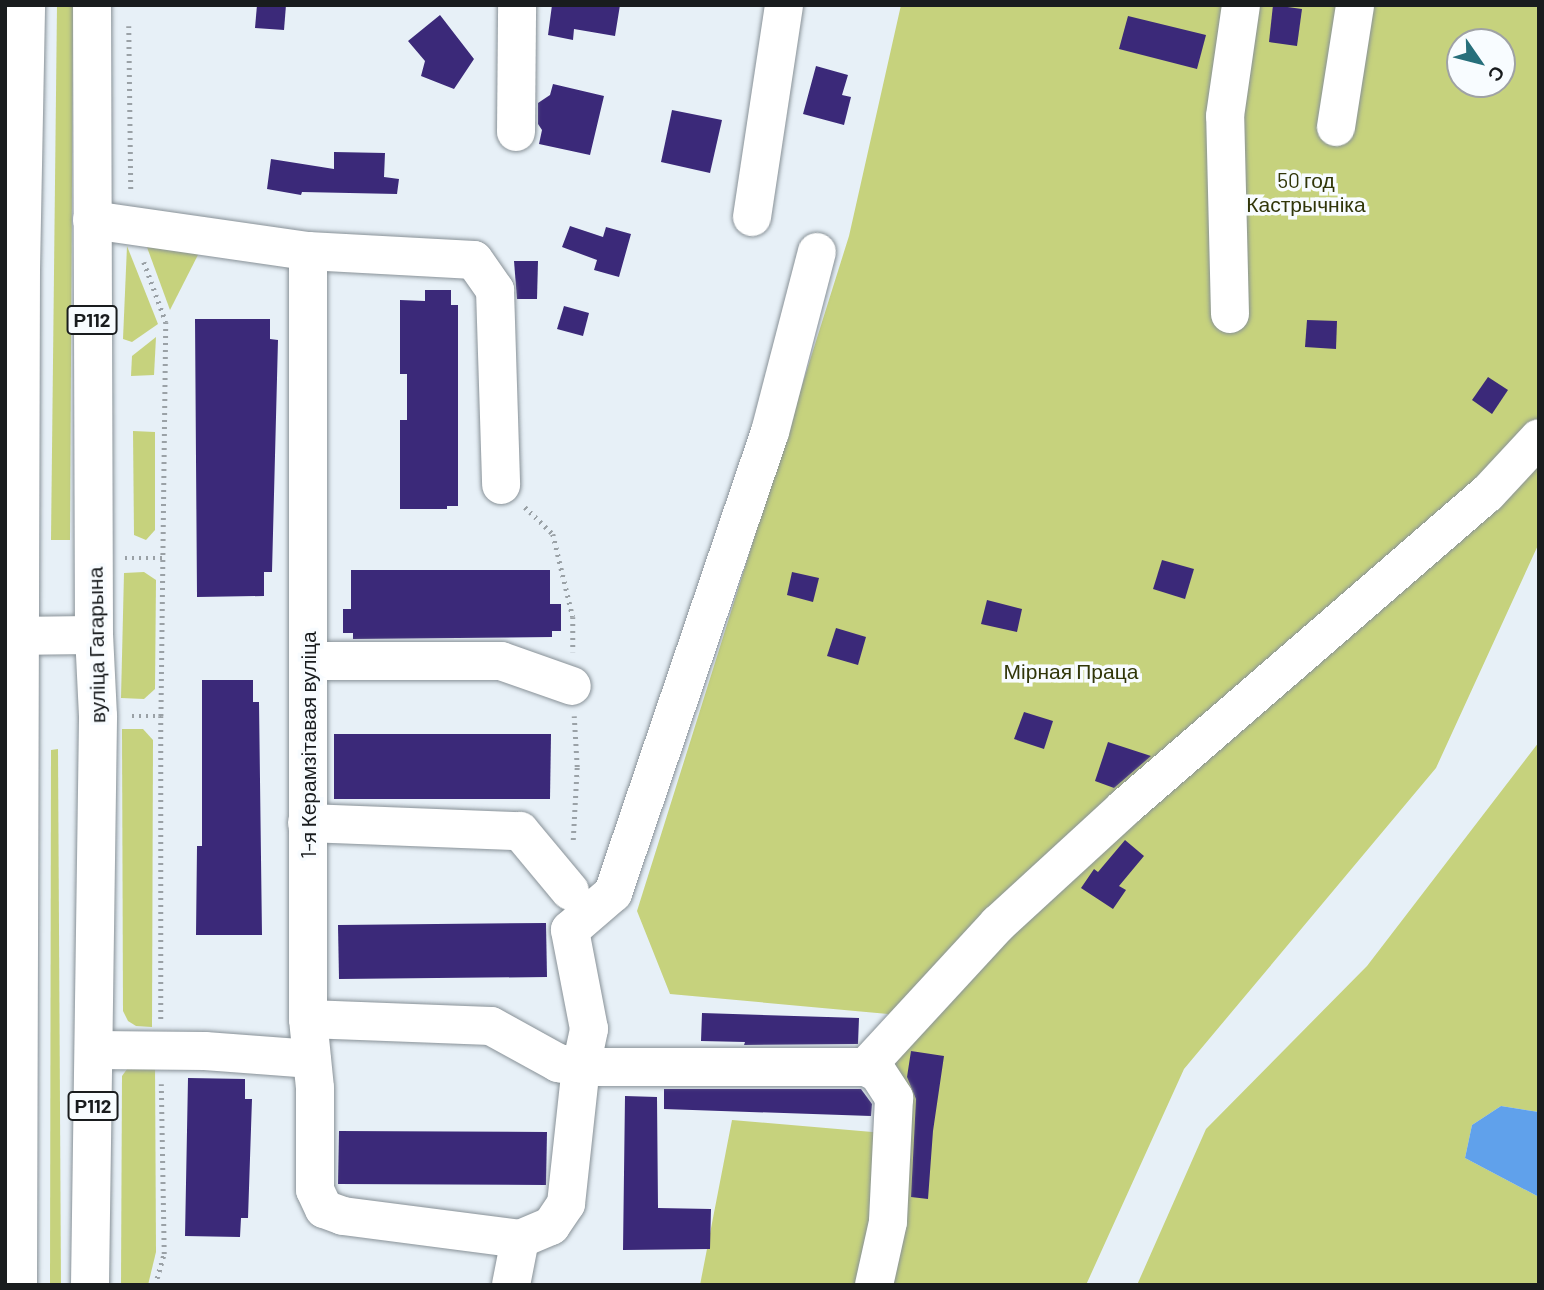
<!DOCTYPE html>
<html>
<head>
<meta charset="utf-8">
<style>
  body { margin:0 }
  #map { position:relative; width:1544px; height:1290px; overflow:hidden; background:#e7f0f7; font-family:Barlow,sans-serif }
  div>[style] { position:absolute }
  .green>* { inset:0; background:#c6d27d }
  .water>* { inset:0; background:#60a1eb }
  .building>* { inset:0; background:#3b2979 }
  .path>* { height:4.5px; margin-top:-2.25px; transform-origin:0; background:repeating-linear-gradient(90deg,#9aa1a6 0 2px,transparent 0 7px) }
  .roads { filter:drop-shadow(0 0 2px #889197) drop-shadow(0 0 2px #889197) }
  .minor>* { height:38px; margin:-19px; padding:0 19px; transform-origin:19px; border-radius:19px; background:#fff }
  .major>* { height:38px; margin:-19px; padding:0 19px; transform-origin:19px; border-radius:19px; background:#fff }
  span { translate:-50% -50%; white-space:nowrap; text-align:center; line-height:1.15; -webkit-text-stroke:7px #f8fcff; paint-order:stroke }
  .shield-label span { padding:2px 5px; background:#f8fcff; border:2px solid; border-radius:5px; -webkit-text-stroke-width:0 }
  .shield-label { font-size:19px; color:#191c1e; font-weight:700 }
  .park-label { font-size:21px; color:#313609 }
  .street-label { font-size:21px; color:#191c1e }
  .frame { position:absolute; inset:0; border:7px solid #191c1e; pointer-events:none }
  .north { position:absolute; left:1446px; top:28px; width:70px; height:70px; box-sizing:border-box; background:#f8fcff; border:2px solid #9fa2a5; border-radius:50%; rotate:125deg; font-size:19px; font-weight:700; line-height:28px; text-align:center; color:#191c1e }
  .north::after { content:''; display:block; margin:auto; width:24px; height:32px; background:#276f7b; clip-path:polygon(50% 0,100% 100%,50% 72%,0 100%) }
</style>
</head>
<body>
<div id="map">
  <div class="green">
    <div style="clip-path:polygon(57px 5px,73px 5px,70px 540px,51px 540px)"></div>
    <div style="clip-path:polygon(evenodd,901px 5px,1539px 5px,1539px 543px,1436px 768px,1184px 1069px,1086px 1285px,700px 1285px,732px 1120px,884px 1133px,888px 1014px,670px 994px,637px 911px,849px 236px,901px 5px,1460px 42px,1502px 42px,1502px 84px,1460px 84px,1460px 42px)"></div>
    <div style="clip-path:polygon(144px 239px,202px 247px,170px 310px)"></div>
    <div style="clip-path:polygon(127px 246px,158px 324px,132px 342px,123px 339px)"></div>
    <div style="clip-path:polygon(156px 337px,154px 375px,131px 376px,132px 356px)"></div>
    <div style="clip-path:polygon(133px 431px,155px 432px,155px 530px,146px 540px,134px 535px)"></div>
    <div style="clip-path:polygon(144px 572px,156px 580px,155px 689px,144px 699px,121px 698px,124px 573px)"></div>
    <div style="clip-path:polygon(122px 729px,143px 729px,153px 740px,152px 1027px,136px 1026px,128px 1021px,123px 1011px)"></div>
    <div style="clip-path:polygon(1539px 742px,1539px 1112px,1501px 1106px,1472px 1125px,1465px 1158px,1539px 1197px,1539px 1285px,1137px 1285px,1206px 1129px,1367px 966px)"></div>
    <div style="clip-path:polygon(58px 749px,61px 1285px,50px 1285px,51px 750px)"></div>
    <div style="clip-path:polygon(155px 1062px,156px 1252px,148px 1285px,121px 1285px,122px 1076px,130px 1065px)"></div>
  </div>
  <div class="water">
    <div style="clip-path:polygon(1501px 1106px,1539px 1112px,1539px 1197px,1465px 1158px,1472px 1125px)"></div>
  </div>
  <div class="building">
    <div style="clip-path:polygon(257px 5px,286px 5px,284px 30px,255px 28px)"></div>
    <div style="clip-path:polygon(552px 5px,620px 5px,615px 36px,574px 29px,573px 40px,548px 35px)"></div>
    <div style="clip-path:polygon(1273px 5px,1302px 9px,1297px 46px,1269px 42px)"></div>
    <div style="clip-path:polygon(440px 15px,474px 59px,454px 89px,421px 76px,425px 61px,408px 41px)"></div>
    <div style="clip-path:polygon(1128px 16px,1206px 35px,1197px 69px,1119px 49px)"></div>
    <div style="clip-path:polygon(816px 66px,848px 75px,842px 95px,851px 97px,844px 125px,803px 114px)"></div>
    <div style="clip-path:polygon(553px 84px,604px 96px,590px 155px,539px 144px,542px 130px,538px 124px,538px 103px,550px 95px)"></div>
    <div style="clip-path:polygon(672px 110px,722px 120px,710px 173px,661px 162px)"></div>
    <div style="clip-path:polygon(334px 152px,385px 153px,384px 177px,399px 179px,397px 194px,302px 192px,301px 195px,267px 189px,271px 159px,334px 169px)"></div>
    <div style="clip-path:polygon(570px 226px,603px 237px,606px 227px,631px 234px,619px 277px,594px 270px,597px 260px,562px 247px)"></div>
    <div style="clip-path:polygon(514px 261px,538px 261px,537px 299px,517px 299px)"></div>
    <div style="clip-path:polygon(425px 290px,451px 290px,451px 305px,458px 305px,458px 506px,447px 506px,447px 509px,400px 509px,400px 420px,407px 420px,407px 374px,400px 374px,400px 300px,425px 301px)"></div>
    <div style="clip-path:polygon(564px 306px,589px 313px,583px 336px,557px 329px)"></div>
    <div style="clip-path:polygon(195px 319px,270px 319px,270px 339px,278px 340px,272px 572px,264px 572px,264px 596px,197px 597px)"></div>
    <div style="clip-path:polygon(1307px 320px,1337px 321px,1336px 349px,1305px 347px)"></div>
    <div style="clip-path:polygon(1488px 377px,1508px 390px,1492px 414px,1472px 400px)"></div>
    <div style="clip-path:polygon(1162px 560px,1194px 569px,1185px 599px,1153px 589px)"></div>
    <div style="clip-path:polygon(351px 570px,550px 570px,550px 604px,561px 604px,561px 631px,552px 631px,552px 637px,353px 639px,353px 633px,343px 633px,343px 609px,351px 609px)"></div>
    <div style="clip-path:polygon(792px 572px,819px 578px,813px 602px,787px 595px)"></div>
    <div style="clip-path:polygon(987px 600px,1022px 609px,1017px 632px,981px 624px)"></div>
    <div style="clip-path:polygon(836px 628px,866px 637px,858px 665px,827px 656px)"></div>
    <div style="clip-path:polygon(202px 680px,253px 680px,253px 702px,259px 702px,262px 935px,196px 935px,197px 846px,202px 846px)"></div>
    <div style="clip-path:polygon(1024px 712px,1053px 721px,1044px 749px,1014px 739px)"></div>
    <div style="clip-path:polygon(334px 734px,551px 734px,550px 799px,334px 799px)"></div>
    <div style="clip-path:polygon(1108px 742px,1151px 756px,1114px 788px,1095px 781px)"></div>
    <div style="clip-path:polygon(1125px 840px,1144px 856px,1119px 886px,1126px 890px,1113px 909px,1081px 888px,1094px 869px,1098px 872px)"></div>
    <div style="clip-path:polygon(546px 923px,547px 977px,339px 979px,338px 925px)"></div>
    <div style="clip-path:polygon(702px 1013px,859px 1018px,858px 1044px,744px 1045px,745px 1042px,701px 1041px)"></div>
    <div style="clip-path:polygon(911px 1051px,944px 1056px,933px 1131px,928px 1199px,911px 1197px,916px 1099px,907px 1077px)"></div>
    <div style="clip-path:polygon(188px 1078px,245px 1079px,245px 1099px,252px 1099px,248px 1218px,241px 1218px,240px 1237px,185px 1236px)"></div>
    <div style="clip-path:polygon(664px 1089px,861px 1089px,872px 1104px,871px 1116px,664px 1109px)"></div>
    <div style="clip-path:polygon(625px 1096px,657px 1097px,658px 1208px,711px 1209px,710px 1249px,623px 1250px)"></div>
    <div style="clip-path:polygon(339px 1131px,547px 1132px,546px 1185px,338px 1184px)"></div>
  </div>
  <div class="path">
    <div style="left:129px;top:26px;width:166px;rotate:89.3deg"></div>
    <div style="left:144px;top:262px;width:64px;rotate:69.9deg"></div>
    <div style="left:166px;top:322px;width:394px;rotate:90.7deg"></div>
    <div style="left:161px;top:716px;width:303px;rotate:90deg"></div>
    <div style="left:525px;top:507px;width:39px;rotate:44deg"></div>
    <div style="left:553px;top:534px;width:85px;rotate:76.5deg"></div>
    <div style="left:573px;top:617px;width:35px;rotate:90deg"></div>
    <div style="left:125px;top:558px;width:38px"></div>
    <div style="left:132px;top:716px;width:29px"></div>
    <div style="left:573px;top:840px;width:73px;rotate:-86.9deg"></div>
    <div style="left:577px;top:767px;width:51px;rotate:-93.4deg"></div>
    <div style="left:155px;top:1285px;width:32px;rotate:-74deg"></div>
    <div style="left:164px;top:1254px;width:170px;rotate:-91deg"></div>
  </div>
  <div class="roads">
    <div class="minor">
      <div style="left:1336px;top:127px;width:123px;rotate:-81.1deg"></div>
      <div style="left:516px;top:132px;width:127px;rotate:-89.5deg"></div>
      <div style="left:752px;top:217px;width:214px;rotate:-81.4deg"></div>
      <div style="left:92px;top:220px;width:218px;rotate:8.2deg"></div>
      <div style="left:308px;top:251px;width:166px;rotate:3.1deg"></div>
      <div style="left:474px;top:260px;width:37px;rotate:55deg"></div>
      <div style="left:495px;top:290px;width:195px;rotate:88.2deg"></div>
      <div style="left:308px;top:251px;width:768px;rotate:90deg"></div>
      <div style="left:308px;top:1019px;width:69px;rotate:84.2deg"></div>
      <div style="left:315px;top:1088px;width:102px;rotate:90deg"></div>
      <div style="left:315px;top:1190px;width:21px;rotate:65deg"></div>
      <div style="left:324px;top:1209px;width:20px;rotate:20deg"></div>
      <div style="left:343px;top:1216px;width:178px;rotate:7.4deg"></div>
      <div style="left:1230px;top:314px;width:198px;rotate:-91.4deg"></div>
      <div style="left:1225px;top:116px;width:112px;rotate:-81.8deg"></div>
      <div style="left:5px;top:636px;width:89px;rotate:-0.6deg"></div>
      <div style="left:308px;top:661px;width:193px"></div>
      <div style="left:501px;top:661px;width:75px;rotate:19.4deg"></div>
      <div style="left:307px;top:823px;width:213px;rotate:2.2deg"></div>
      <div style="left:520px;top:831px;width:78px;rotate:50.2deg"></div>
      <div style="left:308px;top:1019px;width:183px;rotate:2.2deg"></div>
      <div style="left:491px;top:1026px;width:77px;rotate:28.9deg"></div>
      <div style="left:558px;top:1063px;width:23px;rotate:10deg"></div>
      <div style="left:581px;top:1067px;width:285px"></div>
      <div style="left:866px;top:1067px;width:13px;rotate:27deg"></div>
      <div style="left:878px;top:1073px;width:30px;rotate:57deg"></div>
      <div style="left:894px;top:1098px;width:124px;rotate:92.8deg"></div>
      <div style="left:888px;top:1222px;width:65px;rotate:102.5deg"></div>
      <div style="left:94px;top:1050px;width:111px;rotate:0.5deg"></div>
      <div style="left:205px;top:1051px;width:107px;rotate:4.3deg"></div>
      <div style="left:866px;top:1067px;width:195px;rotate:-47.3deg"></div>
      <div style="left:998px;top:924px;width:171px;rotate:-42.6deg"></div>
      <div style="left:1124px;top:808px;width:480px;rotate:-40.9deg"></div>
      <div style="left:1487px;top:494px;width:76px;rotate:-47.1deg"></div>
      <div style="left:520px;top:1239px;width:34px;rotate:-23deg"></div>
      <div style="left:551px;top:1226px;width:27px;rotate:-56deg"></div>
      <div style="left:566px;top:1204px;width:138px;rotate:-83.8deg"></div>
      <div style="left:581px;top:1067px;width:39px;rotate:-78deg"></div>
      <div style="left:589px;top:1029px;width:101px;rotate:-100.9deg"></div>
      <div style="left:570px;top:930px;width:57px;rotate:-40.7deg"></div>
      <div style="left:613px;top:893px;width:487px;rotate:-71.2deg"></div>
      <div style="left:770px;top:432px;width:186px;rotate:-75.4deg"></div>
      <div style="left:511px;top:1285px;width:47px;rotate:-78.9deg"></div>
    </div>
    <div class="major">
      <div style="left:18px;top:1285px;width:1015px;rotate:-89.83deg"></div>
      <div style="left:21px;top:270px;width:265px;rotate:-88.9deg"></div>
      <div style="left:90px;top:1285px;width:569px;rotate:-89.19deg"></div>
      <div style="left:98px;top:716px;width:81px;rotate:-92.8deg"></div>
      <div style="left:94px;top:635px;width:630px;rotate:-90.18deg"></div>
    </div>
  </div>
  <div class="shield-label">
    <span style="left:92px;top:320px">Р112</span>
    <span style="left:93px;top:1106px">Р112</span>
  </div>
  <div class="park-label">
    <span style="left:1306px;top:192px">50 год<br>Кастрычніка</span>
    <span style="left:1071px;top:671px">Мірная Праца</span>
  </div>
  <div class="street-label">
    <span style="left:96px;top:645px;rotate:-91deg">вуліца Гагарына</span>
    <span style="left:308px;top:745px;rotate:-90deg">1-я Керамзітавая вуліца</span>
  </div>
  <div class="frame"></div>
  <div class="north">С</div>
</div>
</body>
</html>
